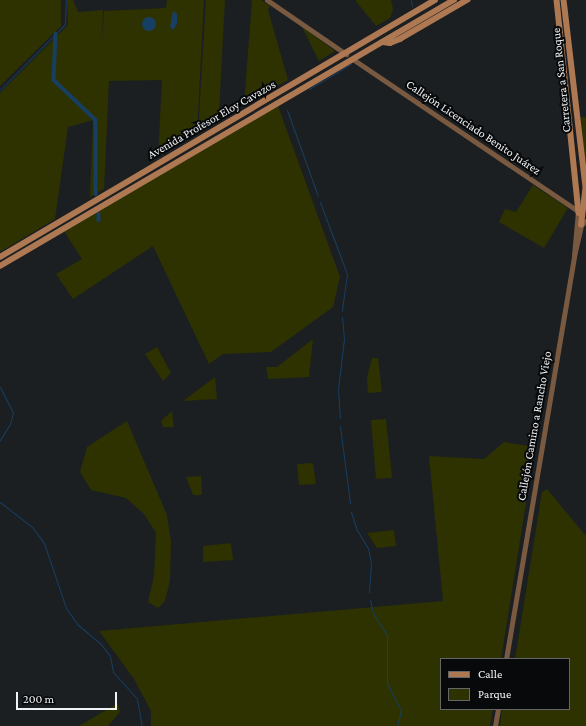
<!DOCTYPE html>
<html>
<head>
<meta charset="utf-8">
<style>
  body { margin:0 }
  #map { position:relative; width:586px; height:726px; overflow:hidden; background:#1b1f22; font-family:"Crimson Pro",serif }
  div>[style] { position:absolute }
  .green>* { inset:0; background:#2d3200 }
  .water>* { inset:0; background:#173f62 }
  .round { border-radius:50% }
  .stream>* { height:1px; margin:-0.5px; padding:0 0.5px; transform-origin:0.5px; border-radius:0.5px; background:#173f62 }
  .canal>* { height:3.5px; margin:-1.75px; padding:0 1.75px; transform-origin:1.75px; border-radius:1.75px; background:#173f62 }
  .tertiary>* { height:5px; margin:-2.5px; padding:0 2.5px; transform-origin:2.5px; border-radius:2.5px; background:#795940 }
  .secondary>* { height:5.5px; margin:-2.75px; padding:0 2.75px; transform-origin:2.75px; border-radius:2.75px; background:#ae7952 }
  span { translate:-50% -50%; white-space:nowrap; text-align:center; line-height:1.15; -webkit-text-stroke:4px #07090a; paint-order:stroke }
  .street-label { font-size:12px; color:#f0f3f5 }
  .legend { position:absolute; left:440px; top:658px; width:130px; height:52px; box-sizing:border-box; background:#07090a; border:1px solid #646768; margin:0; padding:5px 7px; list-style:none; font-size:12px; color:#f0f3f5 }
  .legend li { display:flex; align-items:center; gap:8px; height:20px }
  .legend b { width:20px; border:1px solid #646768 }
  .scale { position:absolute; left:16px; top:692px; width:101px; height:18px; box-sizing:border-box; border:2px solid #f0f3f5; border-top:0; padding-left:5px; font-size:12px; line-height:14px; white-space:nowrap; color:#f0f3f5; -webkit-text-stroke:3px #07090a; paint-order:stroke }
</style>
</head>
<body>
<div id="map">
  <div class="green">
    <div style="clip-path:polygon(0 0,61px 0,61px 26px,0 86px)"></div>
    <div style="clip-path:polygon(67px 0,73px 0,78px 12px,103px 10px,102px 45px,104px 11px,166px 8px,167px 0,204px 0,197px 133px,158px 157px,162px 80px,109px 81px,104px 189px,90px 197px,93px 120px,68px 127px,55px 219px,0 252px,0 93px,68px 25px)"></div>
    <div style="clip-path:polygon(206px 0,225px 0,219px 113px,225px 113px,225px 116px,198px 132px)"></div>
    <div style="clip-path:polygon(252px 0,261px 0,270px 6px,268px 10px,288px 80px,244px 104px)"></div>
    <div style="clip-path:polygon(355px 0,391px 0,393px 9px,390px 18px,376px 26px)"></div>
    <div style="clip-path:polygon(302px 27px,335px 51px,319px 61px)"></div>
    <div style="clip-path:polygon(278px 106px,340px 277px,333px 307px,271px 352px,223px 354px,209px 364px,153px 246px,73px 299px,56px 274px,82px 259px,64px 231px)"></div>
    <div style="clip-path:polygon(581px 117px,586px 117px,586px 167px,584px 154px)"></div>
    <div style="clip-path:polygon(533px 185px,568px 208px,544px 248px,499px 222px,505px 209px,516px 212px)"></div>
    <div style="clip-path:polygon(313px 339px,309px 377px,268px 379px,266px 367px,277px 367px)"></div>
    <div style="clip-path:polygon(157px 347px,171px 373px,163px 381px,145px 354px)"></div>
    <div style="clip-path:polygon(372px 358px,378px 358px,382px 392px,368px 393px,367px 377px)"></div>
    <div style="clip-path:polygon(215px 377px,217px 399px,183px 401px)"></div>
    <div style="clip-path:polygon(172px 411px,174px 427px,163px 427px,161px 421px)"></div>
    <div style="clip-path:polygon(386px 419px,392px 478px,376px 479px,371px 420px)"></div>
    <div style="clip-path:polygon(127px 421px,167px 515px,171px 542px,170px 581px,165px 601px,158px 608px,148px 602px,154px 576px,156px 533px,144px 514px,126px 498px,91px 490px,80px 472px,87px 447px)"></div>
    <div style="clip-path:polygon(504px 442px,535px 447px,501px 659px,441px 659px,441px 709px,493px 709px,490px 726px,151px 726px,151px 711px,134px 679px,99px 631px,443px 601px,429px 456px,484px 459px)"></div>
    <div style="clip-path:polygon(313px 463px,316px 484px,299px 485px,297px 464px)"></div>
    <div style="clip-path:polygon(201px 476px,202px 495px,193px 495px,186px 477px)"></div>
    <div style="clip-path:polygon(547px 489px,586px 536px,586px 726px,500px 726px,502px 709px,569px 709px,569px 659px,515px 659px,542px 492px)"></div>
    <div style="clip-path:polygon(394px 530px,396px 546px,377px 548px,367px 533px)"></div>
    <div style="clip-path:polygon(231px 543px,233px 560px,203px 562px,203px 546px)"></div>
    <div style="clip-path:polygon(118px 703px,120px 712px,108px 726px,79px 726px)"></div>
  </div>
  <div class="water">
    <div style="clip-path:polygon(173px 11px,177px 14px,177px 24px,173px 30px,170px 27px)"></div>
    <div class="round" style="left:142px;top:17px;width:14px;height:14px"></div>
  </div>
  <div class="stream">
    <div style="left:411px;top:0;width:6px;rotate:81deg"></div>
    <div style="left:309px;top:89px;width:49px;rotate:-30.8deg"></div>
    <div style="left:0;top:90px;width:93px;rotate:-45.4deg"></div>
    <div style="left:65px;top:24px;width:24px;rotate:-88deg"></div>
    <div style="left:287px;top:110px;width:91px;rotate:70.2deg"></div>
    <div style="left:320px;top:202px;width:77px;rotate:69.4deg"></div>
    <div style="left:347px;top:274px;width:37px;rotate:98deg"></div>
    <div style="left:0;top:387px;width:28px;rotate:63deg"></div>
    <div style="left:13px;top:412px;width:12px;rotate:104deg"></div>
    <div style="left:10px;top:424px;width:19px;rotate:122deg"></div>
    <div style="left:340px;top:418px;width:29px;rotate:-94deg"></div>
    <div style="left:338px;top:389px;width:50px;rotate:-83.2deg"></div>
    <div style="left:344px;top:339px;width:22px;rotate:-95deg"></div>
    <div style="left:340px;top:426px;width:78px;rotate:82.6deg"></div>
    <div style="left:0;top:502px;width:42px;rotate:38.2deg"></div>
    <div style="left:33px;top:528px;width:19px;rotate:54deg"></div>
    <div style="left:44px;top:543px;width:69px;rotate:71.3deg"></div>
    <div style="left:66px;top:608px;width:19px;rotate:55deg"></div>
    <div style="left:77px;top:624px;width:30px;rotate:40deg"></div>
    <div style="left:100px;top:643px;width:16px;rotate:52deg"></div>
    <div style="left:110px;top:656px;width:16px;rotate:79deg"></div>
    <div style="left:113px;top:672px;width:36px;rotate:48deg"></div>
    <div style="left:137px;top:699px;width:27px;rotate:80deg"></div>
    <div style="left:351px;top:512px;width:19px;rotate:72deg"></div>
    <div style="left:357px;top:530px;width:21px;rotate:59deg"></div>
    <div style="left:368px;top:548px;width:15px;rotate:79deg"></div>
    <div style="left:371px;top:563px;width:29px;rotate:94deg"></div>
    <div style="left:370px;top:600px;width:13px;rotate:77deg"></div>
    <div style="left:373px;top:613px;width:26px;rotate:58deg"></div>
    <div style="left:387px;top:635px;width:48px;rotate:90deg"></div>
    <div style="left:387px;top:683px;width:31px;rotate:63deg"></div>
    <div style="left:401px;top:711px;width:16px;rotate:105deg"></div>
  </div>
  <div class="canal">
    <div style="left:56px;top:34px;width:46px;rotate:92.5deg"></div>
    <div style="left:54px;top:80px;width:57px;rotate:43.6deg"></div>
    <div style="left:95px;top:119px;width:5px;rotate:79deg"></div>
    <div style="left:96px;top:124px;width:70px;rotate:90deg"></div>
    <div style="left:99px;top:214px;width:6px;rotate:90deg"></div>
  </div>
  <div class="tertiary">
    <div style="left:267px;top:0;width:96px;rotate:34.4deg"></div>
    <div style="left:354px;top:60px;width:270px;rotate:34deg"></div>
    <div style="left:578px;top:211px;width:45px;rotate:95.1deg"></div>
    <div style="left:506px;top:659px;width:409px;rotate:-80.4deg"></div>
    <div style="left:574px;top:256px;width:32px;rotate:-77deg"></div>
    <div style="left:581px;top:225px;width:6px;rotate:-39deg"></div>
    <div style="left:495px;top:726px;width:17px;rotate:-80deg"></div>
  </div>
  <div class="secondary">
    <div style="left:557px;top:0;width:214px;rotate:84.1deg"></div>
    <div style="left:564px;top:0;width:187px;rotate:83.3deg"></div>
    <div style="left:383px;top:42px;width:7px;rotate:8deg"></div>
    <div style="left:390px;top:43px;width:11px;rotate:-22deg"></div>
    <div style="left:400px;top:39px;width:78px;rotate:-30.2deg"></div>
    <div style="left:581px;top:225px;width:39px;rotate:-83deg"></div>
    <div style="left:0;top:257px;width:505px;rotate:-30.57deg"></div>
    <div style="left:0;top:266px;width:526px;rotate:-30.37deg"></div>
  </div>
  <div class="street-label">
    <span style="left:562px;top:80px;rotate:-96deg">Carretera a San Roque</span>
    <span style="left:212px;top:120px;rotate:-30deg">Avenida Profesor Eloy Cavazos</span>
    <span style="left:473px;top:128px;rotate:34deg">Callejón Licenciado Benito Juárez</span>
    <span style="left:535px;top:426px;rotate:-80deg">Callejón Camino a Rancho Viejo</span>
  </div>
  <ul class="legend">
  <li><b style="height:5px;background:#ae7952"></b>Calle</li>
  <li><b style="height:11px;background:#2d3200"></b>Parque</li>
  </ul>
  <div class="scale">200 m</div>
</div>
</body>
</html>
